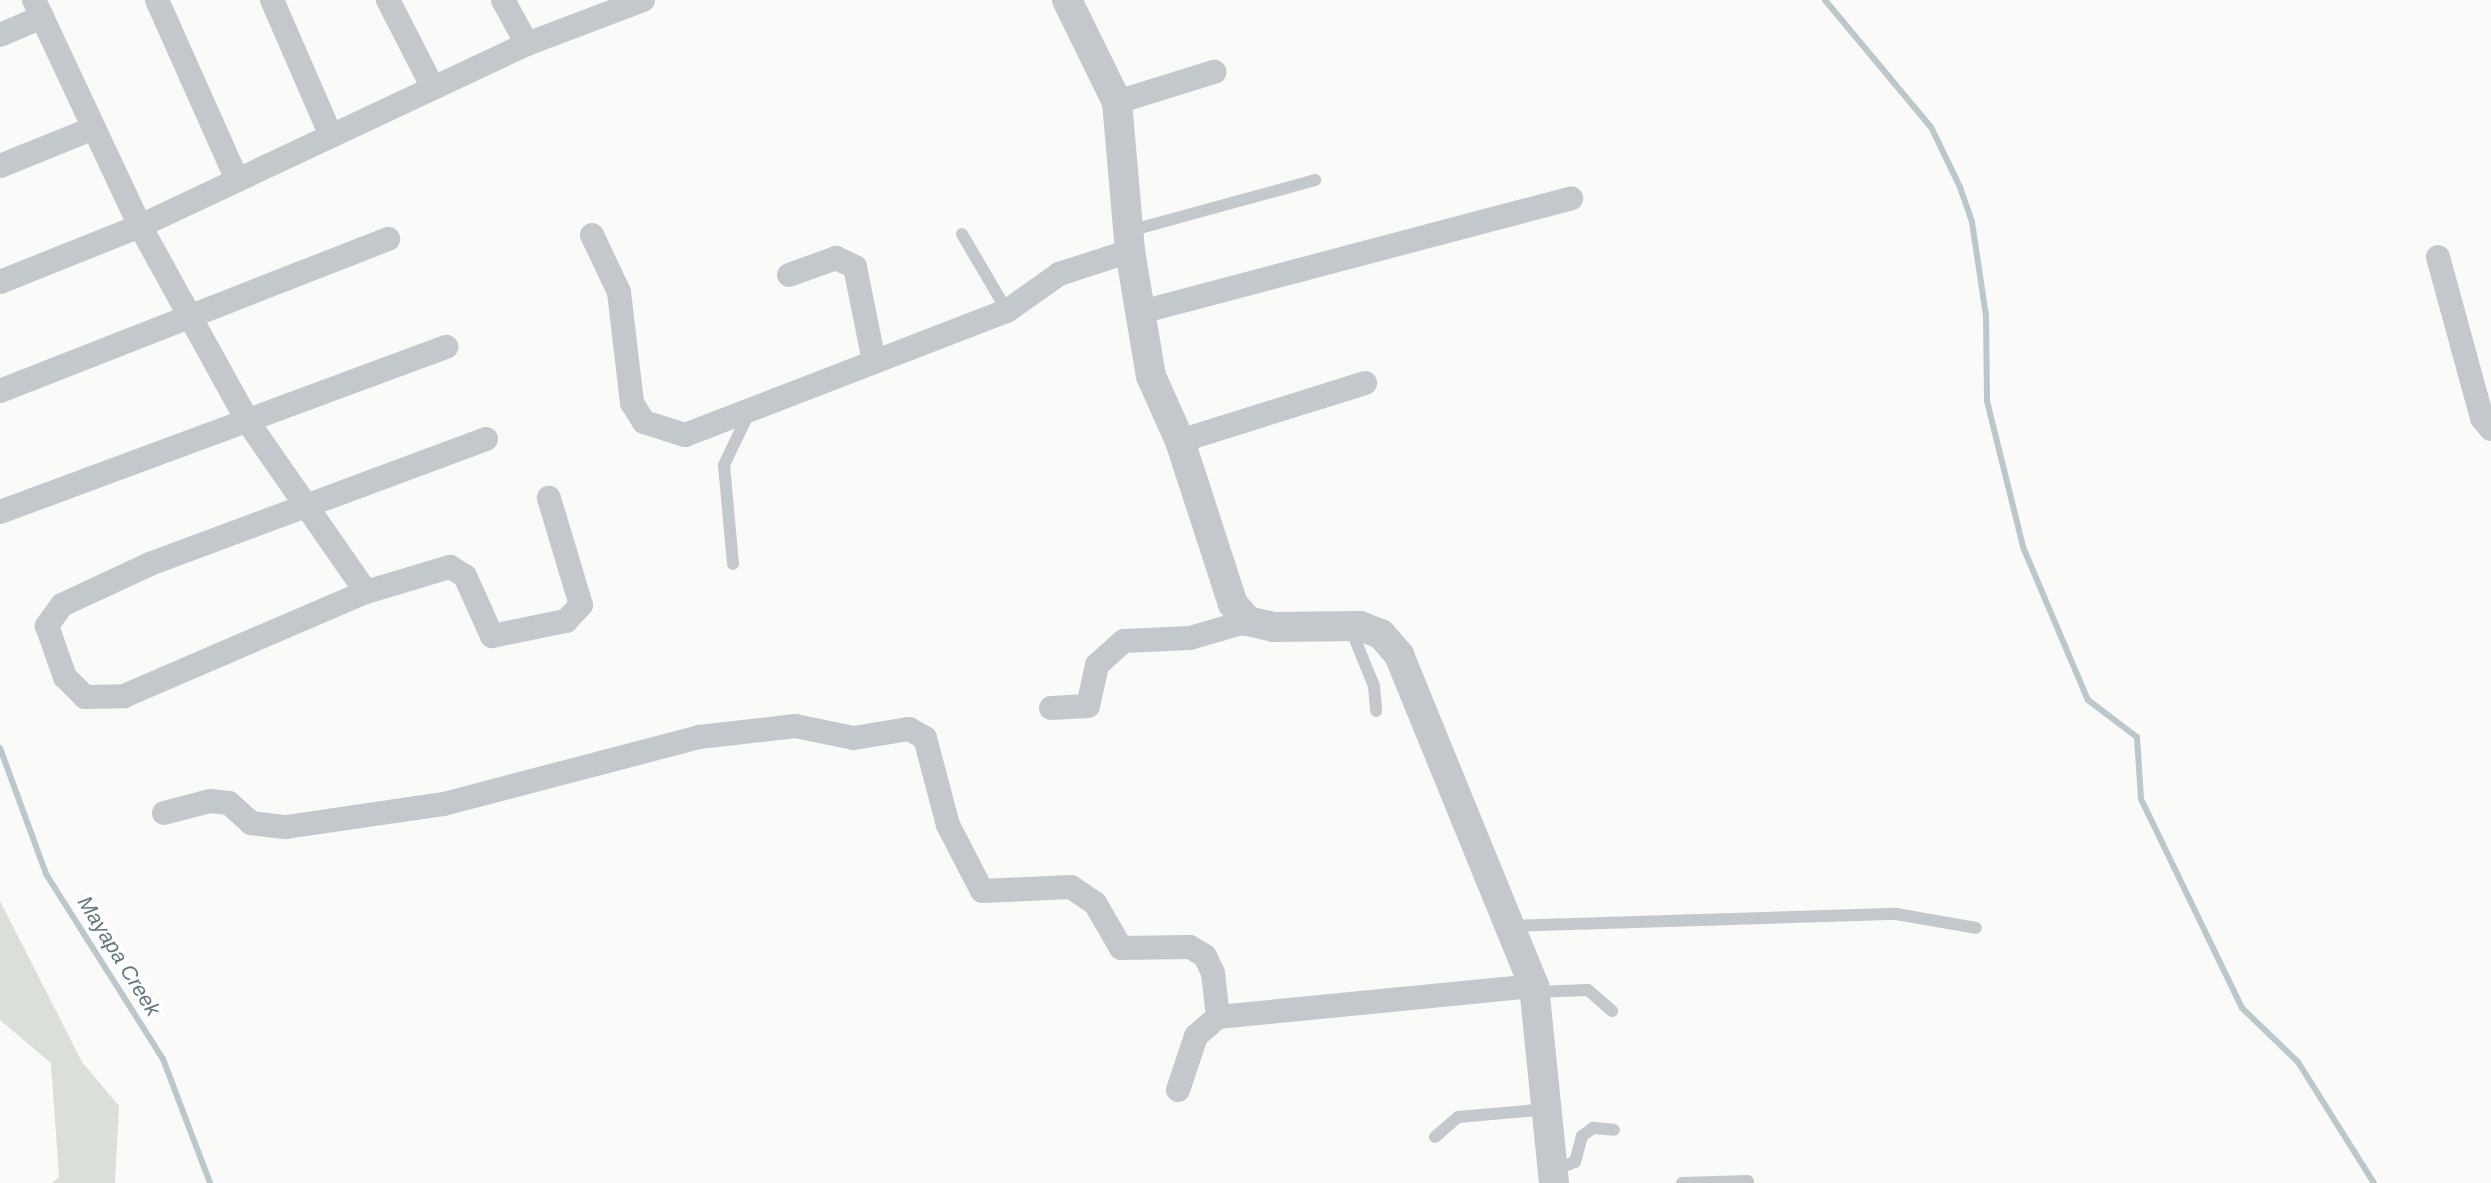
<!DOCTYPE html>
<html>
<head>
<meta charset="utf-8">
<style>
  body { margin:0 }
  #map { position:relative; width:2491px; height:1183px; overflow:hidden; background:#fafaf8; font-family:Arial,sans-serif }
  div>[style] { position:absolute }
  .green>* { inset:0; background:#dadfd7 }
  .stream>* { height:6px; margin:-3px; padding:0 3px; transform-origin:3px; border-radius:3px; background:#bbc7cb }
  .service>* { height:12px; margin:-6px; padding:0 6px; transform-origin:6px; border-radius:6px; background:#c3c8cc }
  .minor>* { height:24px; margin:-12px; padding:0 12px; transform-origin:12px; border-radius:12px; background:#c3c8cc }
  .tertiary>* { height:30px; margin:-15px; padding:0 15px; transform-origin:15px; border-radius:15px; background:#c3c8cc }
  span { translate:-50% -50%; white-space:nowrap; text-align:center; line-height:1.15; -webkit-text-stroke:7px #fff; paint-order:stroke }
  .water-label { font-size:21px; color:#60757c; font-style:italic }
</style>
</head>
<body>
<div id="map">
  <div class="green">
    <div style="clip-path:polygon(0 901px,82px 1062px,119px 1106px,115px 1183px,52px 1183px,59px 1177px,51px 1063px,0 1020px)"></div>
  </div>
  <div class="stream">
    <div style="left:1825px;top:0;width:165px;rotate:50.2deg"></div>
    <div style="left:1931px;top:127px;width:67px;rotate:64.2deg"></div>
    <div style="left:1960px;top:187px;width:37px;rotate:71deg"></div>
    <div style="left:1972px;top:222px;width:95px;rotate:81.5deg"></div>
    <div style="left:1986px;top:316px;width:85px;rotate:89.3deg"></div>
    <div style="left:1987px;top:401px;width:150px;rotate:76.1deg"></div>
    <div style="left:2023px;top:547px;width:166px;rotate:67deg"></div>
    <div style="left:2088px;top:700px;width:61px;rotate:37.1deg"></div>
    <div style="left:2137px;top:737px;width:62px;rotate:86.3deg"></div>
    <div style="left:2141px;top:799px;width:232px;rotate:64.2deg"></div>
    <div style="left:2242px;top:1008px;width:78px;rotate:44deg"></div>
    <div style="left:2298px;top:1062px;width:143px;rotate:57.9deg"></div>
    <div style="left:0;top:748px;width:134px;rotate:69.9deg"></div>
    <div style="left:46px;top:874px;width:219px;rotate:57.7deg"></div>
    <div style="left:163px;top:1059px;width:133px;rotate:69.2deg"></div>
  </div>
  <div class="service">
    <div style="left:1129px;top:231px;width:193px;rotate:-15.3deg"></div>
    <div style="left:962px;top:234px;width:89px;rotate:59.7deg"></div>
    <div style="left:733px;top:564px;width:99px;rotate:-95.2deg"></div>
    <div style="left:724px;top:465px;width:55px;rotate:-64.4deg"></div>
    <div style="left:1350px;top:627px;width:64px;rotate:67.9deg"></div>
    <div style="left:1374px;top:686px;width:25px;rotate:85deg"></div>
    <div style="left:1508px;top:926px;width:388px;rotate:-1.8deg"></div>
    <div style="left:1896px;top:914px;width:81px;rotate:9.9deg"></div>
    <div style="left:1534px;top:992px;width:54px;rotate:-2.1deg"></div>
    <div style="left:1588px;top:990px;width:32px;rotate:41deg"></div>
    <div style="left:1435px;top:1137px;width:30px;rotate:-41deg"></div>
    <div style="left:1458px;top:1117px;width:90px;rotate:-5.1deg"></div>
    <div style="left:1553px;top:1170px;width:23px;rotate:-20deg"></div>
    <div style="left:1575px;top:1162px;width:27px;rotate:-75deg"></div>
    <div style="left:1582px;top:1136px;width:14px;rotate:-36deg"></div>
    <div style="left:1593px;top:1128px;width:21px;rotate:5deg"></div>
    <div style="left:1682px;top:1183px;width:66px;rotate:-1.7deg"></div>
  </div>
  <div class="minor">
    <div style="left:34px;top:0;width:250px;rotate:64.9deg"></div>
    <div style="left:140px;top:226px;width:428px;rotate:-25.2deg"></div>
    <div style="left:527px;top:44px;width:124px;rotate:-20.8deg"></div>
    <div style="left:157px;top:0;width:197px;rotate:66deg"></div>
    <div style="left:272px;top:0;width:148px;rotate:66.5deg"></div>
    <div style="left:388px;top:0;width:99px;rotate:62.9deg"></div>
    <div style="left:503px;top:0;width:50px;rotate:61.4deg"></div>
    <div style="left:0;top:35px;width:46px;rotate:-23.2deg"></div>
    <div style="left:1117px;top:102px;width:102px;rotate:-17.2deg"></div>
    <div style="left:0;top:166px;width:101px;rotate:-22deg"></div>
    <div style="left:592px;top:235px;width:63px;rotate:64.7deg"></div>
    <div style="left:619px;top:292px;width:112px;rotate:83.3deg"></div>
    <div style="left:632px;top:403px;width:22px;rotate:58deg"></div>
    <div style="left:644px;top:422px;width:43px;rotate:17.6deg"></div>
    <div style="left:685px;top:435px;width:345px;rotate:-21.1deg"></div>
    <div style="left:1007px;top:311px;width:64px;rotate:-35.4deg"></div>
    <div style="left:1059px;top:274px;width:75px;rotate:-17.9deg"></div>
    <div style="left:2438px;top:257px;width:167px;rotate:74.7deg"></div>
    <div style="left:2482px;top:418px;width:14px;rotate:51deg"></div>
    <div style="left:789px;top:275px;width:50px;rotate:-19.9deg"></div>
    <div style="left:836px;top:258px;width:21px;rotate:25deg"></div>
    <div style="left:855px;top:267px;width:96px;rotate:78.6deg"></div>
    <div style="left:0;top:282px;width:151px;rotate:-21.8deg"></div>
    <div style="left:140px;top:226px;width:224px;rotate:61.1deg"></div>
    <div style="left:248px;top:422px;width:207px;rotate:55.2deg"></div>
    <div style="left:1141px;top:312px;width:445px;rotate:-14.8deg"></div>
    <div style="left:0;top:391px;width:417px;rotate:-21.4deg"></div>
    <div style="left:486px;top:439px;width:358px;rotate:159.6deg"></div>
    <div style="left:150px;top:564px;width:97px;rotate:155deg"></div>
    <div style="left:62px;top:605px;width:26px;rotate:126deg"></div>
    <div style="left:47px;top:626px;width:54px;rotate:70.6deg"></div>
    <div style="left:65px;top:677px;width:28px;rotate:45deg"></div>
    <div style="left:85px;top:697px;width:39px;rotate:-1deg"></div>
    <div style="left:124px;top:696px;width:263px;rotate:-23.3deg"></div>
    <div style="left:366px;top:592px;width:88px;rotate:-16.6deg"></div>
    <div style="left:450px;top:567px;width:17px;rotate:31deg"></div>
    <div style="left:465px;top:576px;width:66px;rotate:65.8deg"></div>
    <div style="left:492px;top:636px;width:76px;rotate:-11.5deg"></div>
    <div style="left:566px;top:621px;width:22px;rotate:-47deg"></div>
    <div style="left:581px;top:605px;width:112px;rotate:-106.7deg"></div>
    <div style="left:1180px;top:441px;width:194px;rotate:-17.4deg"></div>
    <div style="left:0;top:512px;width:476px;rotate:-20.3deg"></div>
    <div style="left:1051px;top:708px;width:37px;rotate:-3deg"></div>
    <div style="left:1088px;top:706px;width:42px;rotate:-77.6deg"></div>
    <div style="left:1097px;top:665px;width:36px;rotate:-42deg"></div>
    <div style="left:1124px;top:641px;width:66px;rotate:-2.6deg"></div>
    <div style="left:1190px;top:638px;width:60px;rotate:-16.3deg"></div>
    <div style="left:164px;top:813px;width:48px;rotate:-14.6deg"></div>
    <div style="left:210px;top:801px;width:19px;rotate:6deg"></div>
    <div style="left:229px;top:803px;width:30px;rotate:42deg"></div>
    <div style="left:251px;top:823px;width:35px;rotate:7deg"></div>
    <div style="left:286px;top:827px;width:160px;rotate:-8.3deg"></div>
    <div style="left:444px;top:804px;width:264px;rotate:-14.7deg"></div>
    <div style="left:699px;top:737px;width:97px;rotate:-6.5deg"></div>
    <div style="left:795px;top:726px;width:60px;rotate:11.5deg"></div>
    <div style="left:854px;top:738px;width:56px;rotate:-9.3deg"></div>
    <div style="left:909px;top:729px;width:18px;rotate:29deg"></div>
    <div style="left:925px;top:738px;width:90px;rotate:75.2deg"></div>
    <div style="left:948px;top:825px;width:74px;rotate:62.7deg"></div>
    <div style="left:982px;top:891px;width:89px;rotate:-2.6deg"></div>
    <div style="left:1071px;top:887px;width:29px;rotate:34deg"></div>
    <div style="left:1095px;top:903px;width:52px;rotate:60deg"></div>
    <div style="left:1121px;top:948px;width:69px;rotate:-0.8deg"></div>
    <div style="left:1190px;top:947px;width:17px;rotate:31deg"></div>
    <div style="left:1205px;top:956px;width:19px;rotate:65deg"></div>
    <div style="left:1213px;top:973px;width:44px;rotate:83.5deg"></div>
    <div style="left:1178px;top:1090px;width:57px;rotate:-71.6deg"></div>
    <div style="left:1196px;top:1036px;width:29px;rotate:-41deg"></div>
    <div style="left:1218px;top:1017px;width:318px;rotate:-5.6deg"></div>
  </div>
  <div class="tertiary">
    <div style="left:1067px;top:0;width:114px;rotate:63.9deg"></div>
    <div style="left:1117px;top:102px;width:150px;rotate:85deg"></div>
    <div style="left:1130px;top:251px;width:127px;rotate:80.5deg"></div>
    <div style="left:1151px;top:376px;width:71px;rotate:66deg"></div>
    <div style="left:1180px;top:441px;width:171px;rotate:72deg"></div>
    <div style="left:1233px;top:604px;width:23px;rotate:49deg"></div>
    <div style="left:1248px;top:621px;width:26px;rotate:13deg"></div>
    <div style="left:1273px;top:627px;width:87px;rotate:-0.7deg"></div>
    <div style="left:1360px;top:626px;width:22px;rotate:21deg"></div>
    <div style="left:1381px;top:634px;width:28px;rotate:49deg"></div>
    <div style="left:1399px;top:655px;width:357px;rotate:67.8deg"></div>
    <div style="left:1534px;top:986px;width:198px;rotate:84.2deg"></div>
  </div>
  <div class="water-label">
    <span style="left:119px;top:956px;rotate:58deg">Mayapa Creek</span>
  </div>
</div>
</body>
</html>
